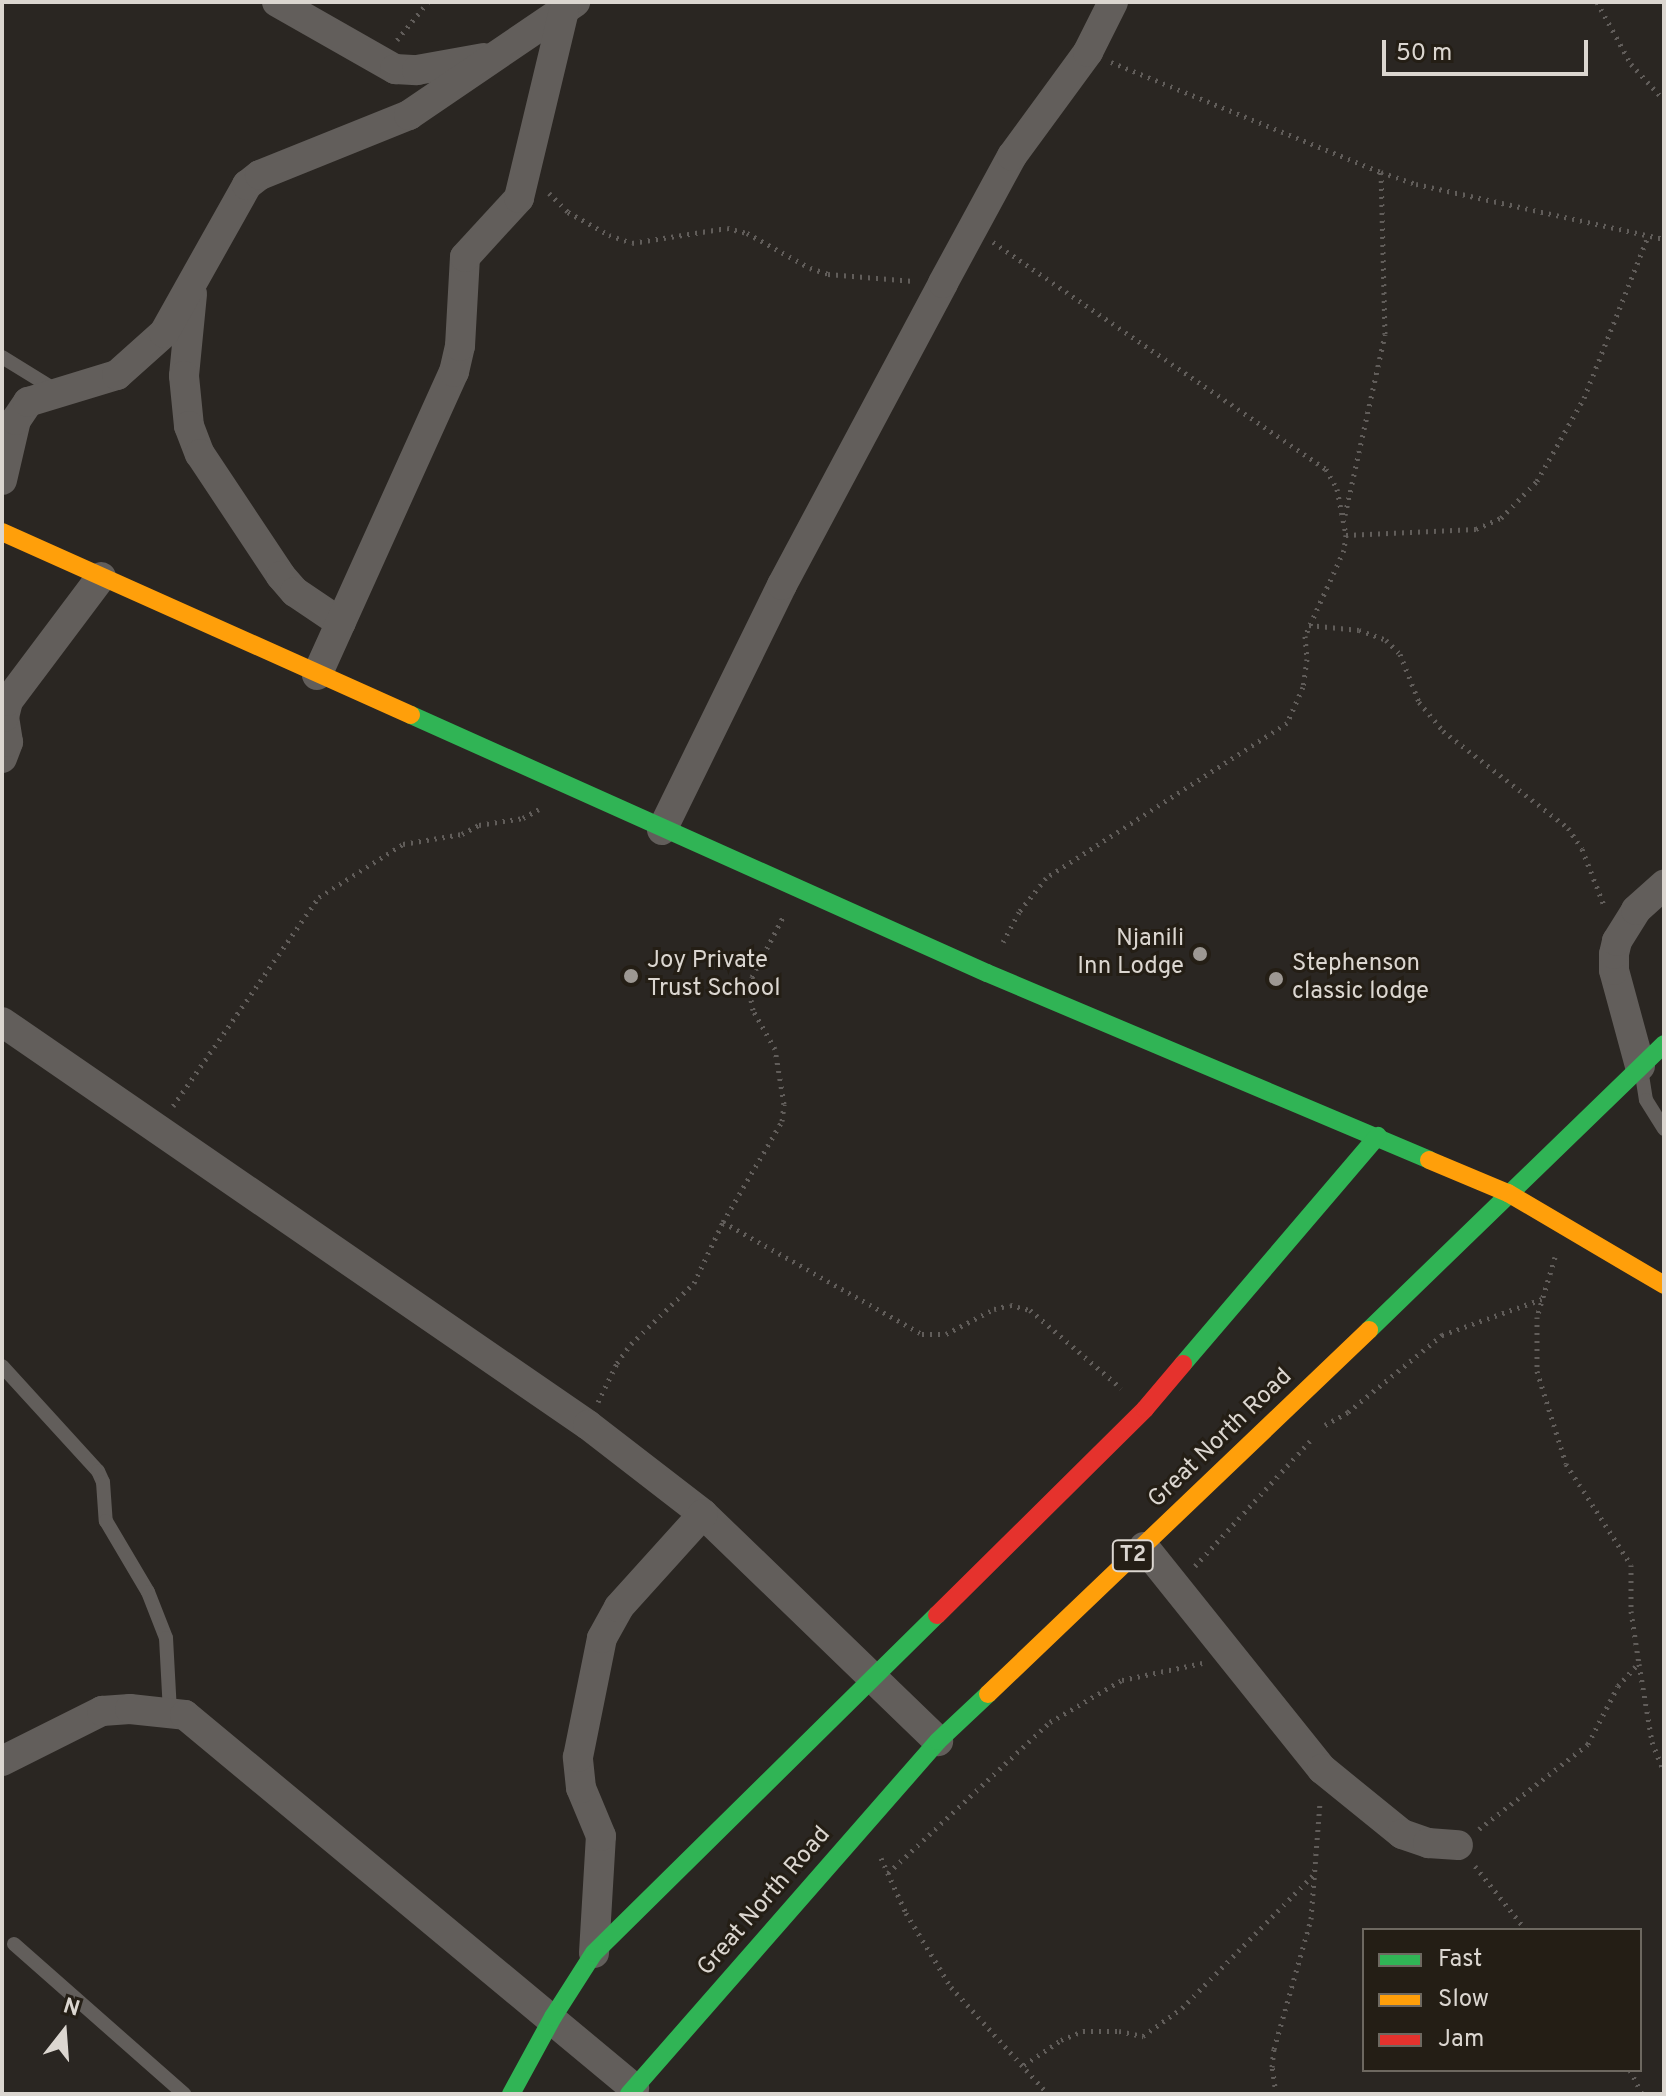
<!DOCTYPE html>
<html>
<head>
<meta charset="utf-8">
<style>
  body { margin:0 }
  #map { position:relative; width:1666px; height:2096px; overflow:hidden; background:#2a2622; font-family:Overpass,sans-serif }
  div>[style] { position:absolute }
  .path>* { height:5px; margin-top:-2.5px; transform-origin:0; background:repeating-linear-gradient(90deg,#615d5a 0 2px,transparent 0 8px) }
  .lane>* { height:14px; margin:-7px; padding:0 7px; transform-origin:7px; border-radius:7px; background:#625e5b }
  .street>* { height:30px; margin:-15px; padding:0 15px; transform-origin:15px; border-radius:15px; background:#625e5b }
  .fast>* { height:18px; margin:-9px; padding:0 9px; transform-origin:9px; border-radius:9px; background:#30b455 }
  .slow>* { height:18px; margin:-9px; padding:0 9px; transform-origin:9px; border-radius:9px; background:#ff9f0a }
  .jam>* { height:18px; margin:-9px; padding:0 9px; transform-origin:9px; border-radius:9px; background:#e5322d }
  .dots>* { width:22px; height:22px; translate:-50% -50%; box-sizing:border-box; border:4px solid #241e15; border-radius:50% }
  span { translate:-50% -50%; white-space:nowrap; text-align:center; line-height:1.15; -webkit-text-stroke:6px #241e15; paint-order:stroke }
  .shield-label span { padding:2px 6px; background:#241e15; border:2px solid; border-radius:6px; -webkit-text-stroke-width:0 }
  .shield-label { font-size:22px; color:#dbd6d0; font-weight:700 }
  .poi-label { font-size:24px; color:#dbd6d0 }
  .right { translate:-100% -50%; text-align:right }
  .left { translate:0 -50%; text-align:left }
  .street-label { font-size:24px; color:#dbd6d0 }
  .frame { position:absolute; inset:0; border:4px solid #dbd6d0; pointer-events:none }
  .legend { position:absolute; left:1362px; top:1928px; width:280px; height:144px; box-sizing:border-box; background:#241e15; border:2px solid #6d6860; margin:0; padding:10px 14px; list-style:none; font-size:24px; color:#dbd6d0 }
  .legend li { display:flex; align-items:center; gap:16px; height:40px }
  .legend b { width:40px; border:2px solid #6d6860 }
  .north { position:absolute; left:24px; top:1992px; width:80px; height:80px; -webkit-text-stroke:6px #241e15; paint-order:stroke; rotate:17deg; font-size:22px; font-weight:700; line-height:32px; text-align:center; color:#dbd6d0 }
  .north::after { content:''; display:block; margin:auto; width:28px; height:36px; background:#dbd6d0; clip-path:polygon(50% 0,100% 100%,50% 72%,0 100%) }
  .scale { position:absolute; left:1382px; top:40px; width:206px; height:36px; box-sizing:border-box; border:4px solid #dbd6d0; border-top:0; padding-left:10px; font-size:24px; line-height:28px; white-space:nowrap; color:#dbd6d0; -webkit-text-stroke:6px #241e15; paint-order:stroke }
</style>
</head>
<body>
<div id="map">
  <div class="path">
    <div style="left:1597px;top:2px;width:71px;rotate:61.3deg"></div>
    <div style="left:1631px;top:64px;width:49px;rotate:47.5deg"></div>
    <div style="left:397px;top:40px;width:49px;rotate:-50.8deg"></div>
    <div style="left:1111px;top:62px;width:292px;rotate:22.2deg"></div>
    <div style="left:1381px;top:172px;width:37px;rotate:19deg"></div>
    <div style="left:1416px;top:184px;width:254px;rotate:12.5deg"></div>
    <div style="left:549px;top:193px;width:27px;rotate:45deg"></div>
    <div style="left:568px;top:212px;width:47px;rotate:29.3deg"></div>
    <div style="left:609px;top:235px;width:24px;rotate:19deg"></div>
    <div style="left:632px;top:243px;width:96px;rotate:-9deg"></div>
    <div style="left:727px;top:228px;width:21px;rotate:14deg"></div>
    <div style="left:747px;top:233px;width:72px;rotate:29.1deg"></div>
    <div style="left:810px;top:268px;width:19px;rotate:18deg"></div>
    <div style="left:828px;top:274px;width:86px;rotate:4.7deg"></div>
    <div style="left:993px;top:242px;width:403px;rotate:34.3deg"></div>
    <div style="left:1326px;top:469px;width:23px;rotate:61deg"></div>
    <div style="left:1337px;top:489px;width:47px;rotate:78.9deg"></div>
    <div style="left:1346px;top:535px;width:15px;rotate:98deg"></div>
    <div style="left:1344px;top:550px;width:94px;rotate:114.4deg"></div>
    <div style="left:1305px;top:636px;width:23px;rotate:85deg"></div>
    <div style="left:1307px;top:659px;width:28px;rotate:98deg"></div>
    <div style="left:1303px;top:687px;width:39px;rotate:114deg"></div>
    <div style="left:1287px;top:723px;width:287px;rotate:147.3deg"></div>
    <div style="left:1046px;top:878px;width:43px;rotate:128.5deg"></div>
    <div style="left:1019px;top:912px;width:34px;rotate:118deg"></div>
    <div style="left:1345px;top:515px;width:185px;rotate:-77.5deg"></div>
    <div style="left:1385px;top:334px;width:162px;rotate:-91.4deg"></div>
    <div style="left:1346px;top:535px;width:130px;rotate:-2.6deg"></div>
    <div style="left:1476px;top:529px;width:27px;rotate:-24deg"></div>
    <div style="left:1501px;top:518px;width:52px;rotate:-45.8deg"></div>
    <div style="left:1537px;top:481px;width:95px;rotate:-60.5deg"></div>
    <div style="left:1584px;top:398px;width:174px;rotate:-68.4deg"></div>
    <div style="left:1309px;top:625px;width:50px;rotate:5.7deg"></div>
    <div style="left:1359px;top:630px;width:29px;rotate:20deg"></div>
    <div style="left:1386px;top:640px;width:20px;rotate:45deg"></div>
    <div style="left:1400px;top:654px;width:52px;rotate:68.4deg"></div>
    <div style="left:1419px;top:702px;width:38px;rotate:50deg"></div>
    <div style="left:1443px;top:731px;width:158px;rotate:37.8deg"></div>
    <div style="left:1568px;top:828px;width:25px;rotate:56deg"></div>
    <div style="left:1582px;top:849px;width:63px;rotate:68.7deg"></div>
    <div style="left:173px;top:1106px;width:255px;rotate:-55.1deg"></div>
    <div style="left:319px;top:897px;width:99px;rotate:-32.2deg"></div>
    <div style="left:403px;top:844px;width:60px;rotate:-9.6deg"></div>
    <div style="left:462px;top:834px;width:19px;rotate:-28deg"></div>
    <div style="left:479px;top:825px;width:45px;rotate:-9deg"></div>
    <div style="left:523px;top:818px;width:18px;rotate:-29deg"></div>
    <div style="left:723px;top:1222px;width:228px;rotate:29.4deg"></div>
    <div style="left:922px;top:1334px;width:24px"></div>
    <div style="left:946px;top:1334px;width:54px;rotate:-27.5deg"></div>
    <div style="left:994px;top:1309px;width:16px;rotate:-14deg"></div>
    <div style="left:1010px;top:1305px;width:21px;rotate:14deg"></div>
    <div style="left:1030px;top:1310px;width:120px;rotate:40.6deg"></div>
    <div style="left:1555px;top:1257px;width:63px;rotate:106.7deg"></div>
    <div style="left:1537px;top:1317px;width:54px;rotate:90deg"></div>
    <div style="left:1537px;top:1371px;width:97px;rotate:72.7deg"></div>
    <div style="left:1566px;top:1464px;width:120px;rotate:57.2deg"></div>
    <div style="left:1631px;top:1565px;width:46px;rotate:90deg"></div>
    <div style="left:1631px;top:1611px;width:54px;rotate:81.4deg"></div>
    <div style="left:1639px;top:1664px;width:79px;rotate:80.5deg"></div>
    <div style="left:1652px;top:1742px;width:31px;rotate:68deg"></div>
    <div style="left:598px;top:1402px;width:43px;rotate:-64deg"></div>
    <div style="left:617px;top:1363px;width:24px;rotate:-54deg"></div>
    <div style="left:631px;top:1344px;width:88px;rotate:-44.1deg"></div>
    <div style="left:694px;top:1283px;width:68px;rotate:-64.6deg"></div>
    <div style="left:723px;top:1222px;width:117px;rotate:-59.7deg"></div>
    <div style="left:782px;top:1121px;width:17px;rotate:-83deg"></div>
    <div style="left:784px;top:1104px;width:56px;rotate:-99.3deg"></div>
    <div style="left:775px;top:1049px;width:45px;rotate:-119.4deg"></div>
    <div style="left:753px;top:1010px;width:16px;rotate:-101deg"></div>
    <div style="left:750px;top:994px;width:17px;rotate:-83deg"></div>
    <div style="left:752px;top:977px;width:68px;rotate:-62.7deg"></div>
    <div style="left:1325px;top:1425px;width:26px;rotate:-29deg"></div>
    <div style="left:1348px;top:1412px;width:122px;rotate:-39.3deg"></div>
    <div style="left:1442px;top:1335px;width:106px;rotate:-19.8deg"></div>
    <div style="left:1195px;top:1566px;width:170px;rotate:-47.4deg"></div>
    <div style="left:1479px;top:1829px;width:138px;rotate:-37.9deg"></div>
    <div style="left:1588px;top:1744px;width:65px;rotate:-62.7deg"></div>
    <div style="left:1618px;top:1686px;width:30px;rotate:-48deg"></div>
    <div style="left:881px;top:1858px;width:60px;rotate:65.6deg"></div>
    <div style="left:906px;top:1913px;width:87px;rotate:58.7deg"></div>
    <div style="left:951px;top:1987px;width:144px;rotate:47.8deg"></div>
    <div style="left:1475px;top:1866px;width:82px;rotate:51.4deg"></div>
    <div style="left:888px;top:1873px;width:221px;rotate:-43deg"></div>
    <div style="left:1050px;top:1722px;width:83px;rotate:-30.3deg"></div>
    <div style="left:1122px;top:1680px;width:82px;rotate:-12deg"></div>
    <div style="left:1024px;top:2065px;width:45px;rotate:-34deg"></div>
    <div style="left:1061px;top:2040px;width:24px;rotate:-22deg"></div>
    <div style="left:1083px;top:2031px;width:36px"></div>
    <div style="left:1119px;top:2031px;width:25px;rotate:12deg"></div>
    <div style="left:1143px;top:2036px;width:48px;rotate:-35.7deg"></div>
    <div style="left:1182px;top:2008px;width:190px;rotate:-45.4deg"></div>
    <div style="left:1630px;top:2070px;width:27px;rotate:63deg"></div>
    <div style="left:1276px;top:2094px;width:27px;rotate:-98deg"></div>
    <div style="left:1272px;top:2067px;width:18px;rotate:-84deg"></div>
    <div style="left:1274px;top:2049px;width:135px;rotate:-74.1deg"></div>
    <div style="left:1311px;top:1919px;width:117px;rotate:-85.6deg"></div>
  </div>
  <div class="lane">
    <div style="left:2px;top:357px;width:67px;rotate:31.6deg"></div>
    <div style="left:1642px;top:1075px;width:25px;rotate:81deg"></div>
    <div style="left:1646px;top:1100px;width:34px;rotate:58deg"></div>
    <div style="left:2px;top:1366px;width:142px;rotate:47.6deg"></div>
    <div style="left:98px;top:1471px;width:12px;rotate:66deg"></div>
    <div style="left:103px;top:1482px;width:39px;rotate:86deg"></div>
    <div style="left:106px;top:1521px;width:82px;rotate:59.4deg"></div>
    <div style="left:148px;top:1592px;width:49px;rotate:68.6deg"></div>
    <div style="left:166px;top:1638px;width:73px;rotate:86.9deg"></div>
    <div style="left:14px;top:1944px;width:227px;rotate:41.4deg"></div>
  </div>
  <div class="street">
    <div style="left:277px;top:2px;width:136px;rotate:29.6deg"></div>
    <div style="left:395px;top:69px;width:22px;rotate:3deg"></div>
    <div style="left:417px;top:70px;width:68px;rotate:-10.2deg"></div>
    <div style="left:192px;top:294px;width:82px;rotate:95.6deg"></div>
    <div style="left:184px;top:376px;width:50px;rotate:84.3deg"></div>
    <div style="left:189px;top:426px;width:30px;rotate:69deg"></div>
    <div style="left:200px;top:454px;width:146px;rotate:56.4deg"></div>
    <div style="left:281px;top:576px;width:21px;rotate:49deg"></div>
    <div style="left:295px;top:592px;width:55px;rotate:34deg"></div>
    <div style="left:2px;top:480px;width:62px;rotate:-76.9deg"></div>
    <div style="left:16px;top:420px;width:22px;rotate:-56deg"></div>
    <div style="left:28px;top:402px;width:93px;rotate:-16.9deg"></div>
    <div style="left:117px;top:375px;width:63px;rotate:-41.8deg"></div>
    <div style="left:164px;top:333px;width:170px;rotate:-60.7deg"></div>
    <div style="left:247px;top:185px;width:16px;rotate:-38deg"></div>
    <div style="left:260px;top:175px;width:161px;rotate:-21.9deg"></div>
    <div style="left:409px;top:115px;width:201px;rotate:-34.2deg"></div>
    <div style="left:317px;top:675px;width:333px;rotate:-65.7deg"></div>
    <div style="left:454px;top:372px;width:27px;rotate:-77deg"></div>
    <div style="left:460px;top:346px;width:89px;rotate:-86.8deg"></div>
    <div style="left:465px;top:257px;width:80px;rotate:-47.5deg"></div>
    <div style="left:519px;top:198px;width:193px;rotate:-76.5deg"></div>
    <div style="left:2px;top:758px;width:17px;rotate:-69deg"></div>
    <div style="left:8px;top:742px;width:25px;rotate:-99deg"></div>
    <div style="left:4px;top:717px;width:16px;rotate:-76deg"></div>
    <div style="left:8px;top:701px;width:155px;rotate:-53.1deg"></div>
    <div style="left:662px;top:830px;width:273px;rotate:-63.9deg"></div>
    <div style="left:782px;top:585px;width:342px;rotate:-61.9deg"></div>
    <div style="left:943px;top:283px;width:145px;rotate:-61.5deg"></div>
    <div style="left:1012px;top:156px;width:129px;rotate:-53.8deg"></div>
    <div style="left:1088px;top:52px;width:56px;rotate:-63.4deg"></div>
    <div style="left:2px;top:1022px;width:711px;rotate:34.52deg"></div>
    <div style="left:588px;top:1425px;width:145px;rotate:37.7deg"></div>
    <div style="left:703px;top:1514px;width:327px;rotate:44deg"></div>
    <div style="left:1640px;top:1066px;width:99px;rotate:-105.2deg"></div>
    <div style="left:1614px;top:970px;width:16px;rotate:-90deg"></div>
    <div style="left:1614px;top:954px;width:13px;rotate:-77deg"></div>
    <div style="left:1617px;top:941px;width:36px;rotate:-58deg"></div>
    <div style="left:1636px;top:910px;width:38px;rotate:-42deg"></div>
    <div style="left:1144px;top:1547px;width:285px;rotate:51.3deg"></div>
    <div style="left:1322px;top:1769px;width:103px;rotate:39.1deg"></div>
    <div style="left:1402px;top:1834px;width:28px;rotate:19deg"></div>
    <div style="left:1428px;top:1843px;width:30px;rotate:4deg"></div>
    <div style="left:2px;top:1761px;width:112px;rotate:-26.6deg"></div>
    <div style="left:102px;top:1711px;width:28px;rotate:-4deg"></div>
    <div style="left:130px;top:1709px;width:55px;rotate:6.2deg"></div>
    <div style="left:185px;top:1715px;width:584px;rotate:39.72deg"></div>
    <div style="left:594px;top:1953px;width:117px;rotate:-86.6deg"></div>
    <div style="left:601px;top:1836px;width:52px;rotate:-112.6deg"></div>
    <div style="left:581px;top:1788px;width:31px;rotate:-96deg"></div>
    <div style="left:578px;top:1757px;width:121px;rotate:-78.6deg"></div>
    <div style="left:602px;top:1638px;width:35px;rotate:-61deg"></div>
    <div style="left:619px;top:1607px;width:125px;rotate:-47.9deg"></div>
  </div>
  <div class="fast">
    <div style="left:411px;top:715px;width:631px;rotate:24.13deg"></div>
    <div style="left:987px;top:973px;width:480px;rotate:22.9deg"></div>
    <div style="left:1369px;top:1330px;width:411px;rotate:-44.1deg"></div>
    <div style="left:1183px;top:1364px;width:300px;rotate:-49.5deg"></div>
    <div style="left:511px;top:2094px;width:88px;rotate:-61.4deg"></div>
    <div style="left:553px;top:2017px;width:76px;rotate:-57.4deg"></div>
    <div style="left:594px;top:1953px;width:482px;rotate:-44.6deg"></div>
    <div style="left:629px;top:2094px;width:469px;rotate:-48.8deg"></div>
    <div style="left:938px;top:1741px;width:69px;rotate:-43.2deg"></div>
  </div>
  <div class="slow">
    <div style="left:2px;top:532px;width:448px;rotate:24.1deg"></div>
    <div style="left:1429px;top:1160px;width:86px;rotate:22.7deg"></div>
    <div style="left:1508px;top:1193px;width:181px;rotate:30.5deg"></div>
    <div style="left:988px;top:1694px;width:527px;rotate:-43.69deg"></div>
  </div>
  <div class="jam">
    <div style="left:937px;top:1615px;width:293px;rotate:-44.7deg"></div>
    <div style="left:1145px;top:1409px;width:59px;rotate:-49.8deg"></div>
  </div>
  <div class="dots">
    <div style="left:1200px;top:954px;background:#9d9893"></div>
    <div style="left:631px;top:976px;background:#9d9893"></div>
    <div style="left:1276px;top:979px;background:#9d9893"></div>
  </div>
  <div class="shield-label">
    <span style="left:1133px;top:1556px">T2</span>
  </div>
  <div class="poi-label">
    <span class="right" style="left:1184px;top:954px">Njanili<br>Inn Lodge</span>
    <span class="left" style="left:647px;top:976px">Joy Private<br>Trust School</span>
    <span class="left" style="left:1292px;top:979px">Stephenson<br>classic lodge</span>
  </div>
  <div class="street-label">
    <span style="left:1221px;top:1439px;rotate:-44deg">Great North Road</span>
    <span style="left:765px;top:1902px;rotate:-49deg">Great North Road</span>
  </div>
  <div class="frame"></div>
  <ul class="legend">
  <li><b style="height:10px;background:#30b455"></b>Fast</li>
  <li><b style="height:10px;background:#ff9f0a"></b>Slow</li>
  <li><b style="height:10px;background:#e5322d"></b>Jam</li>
  </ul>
  <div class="north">N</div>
  <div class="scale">50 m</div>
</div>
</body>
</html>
